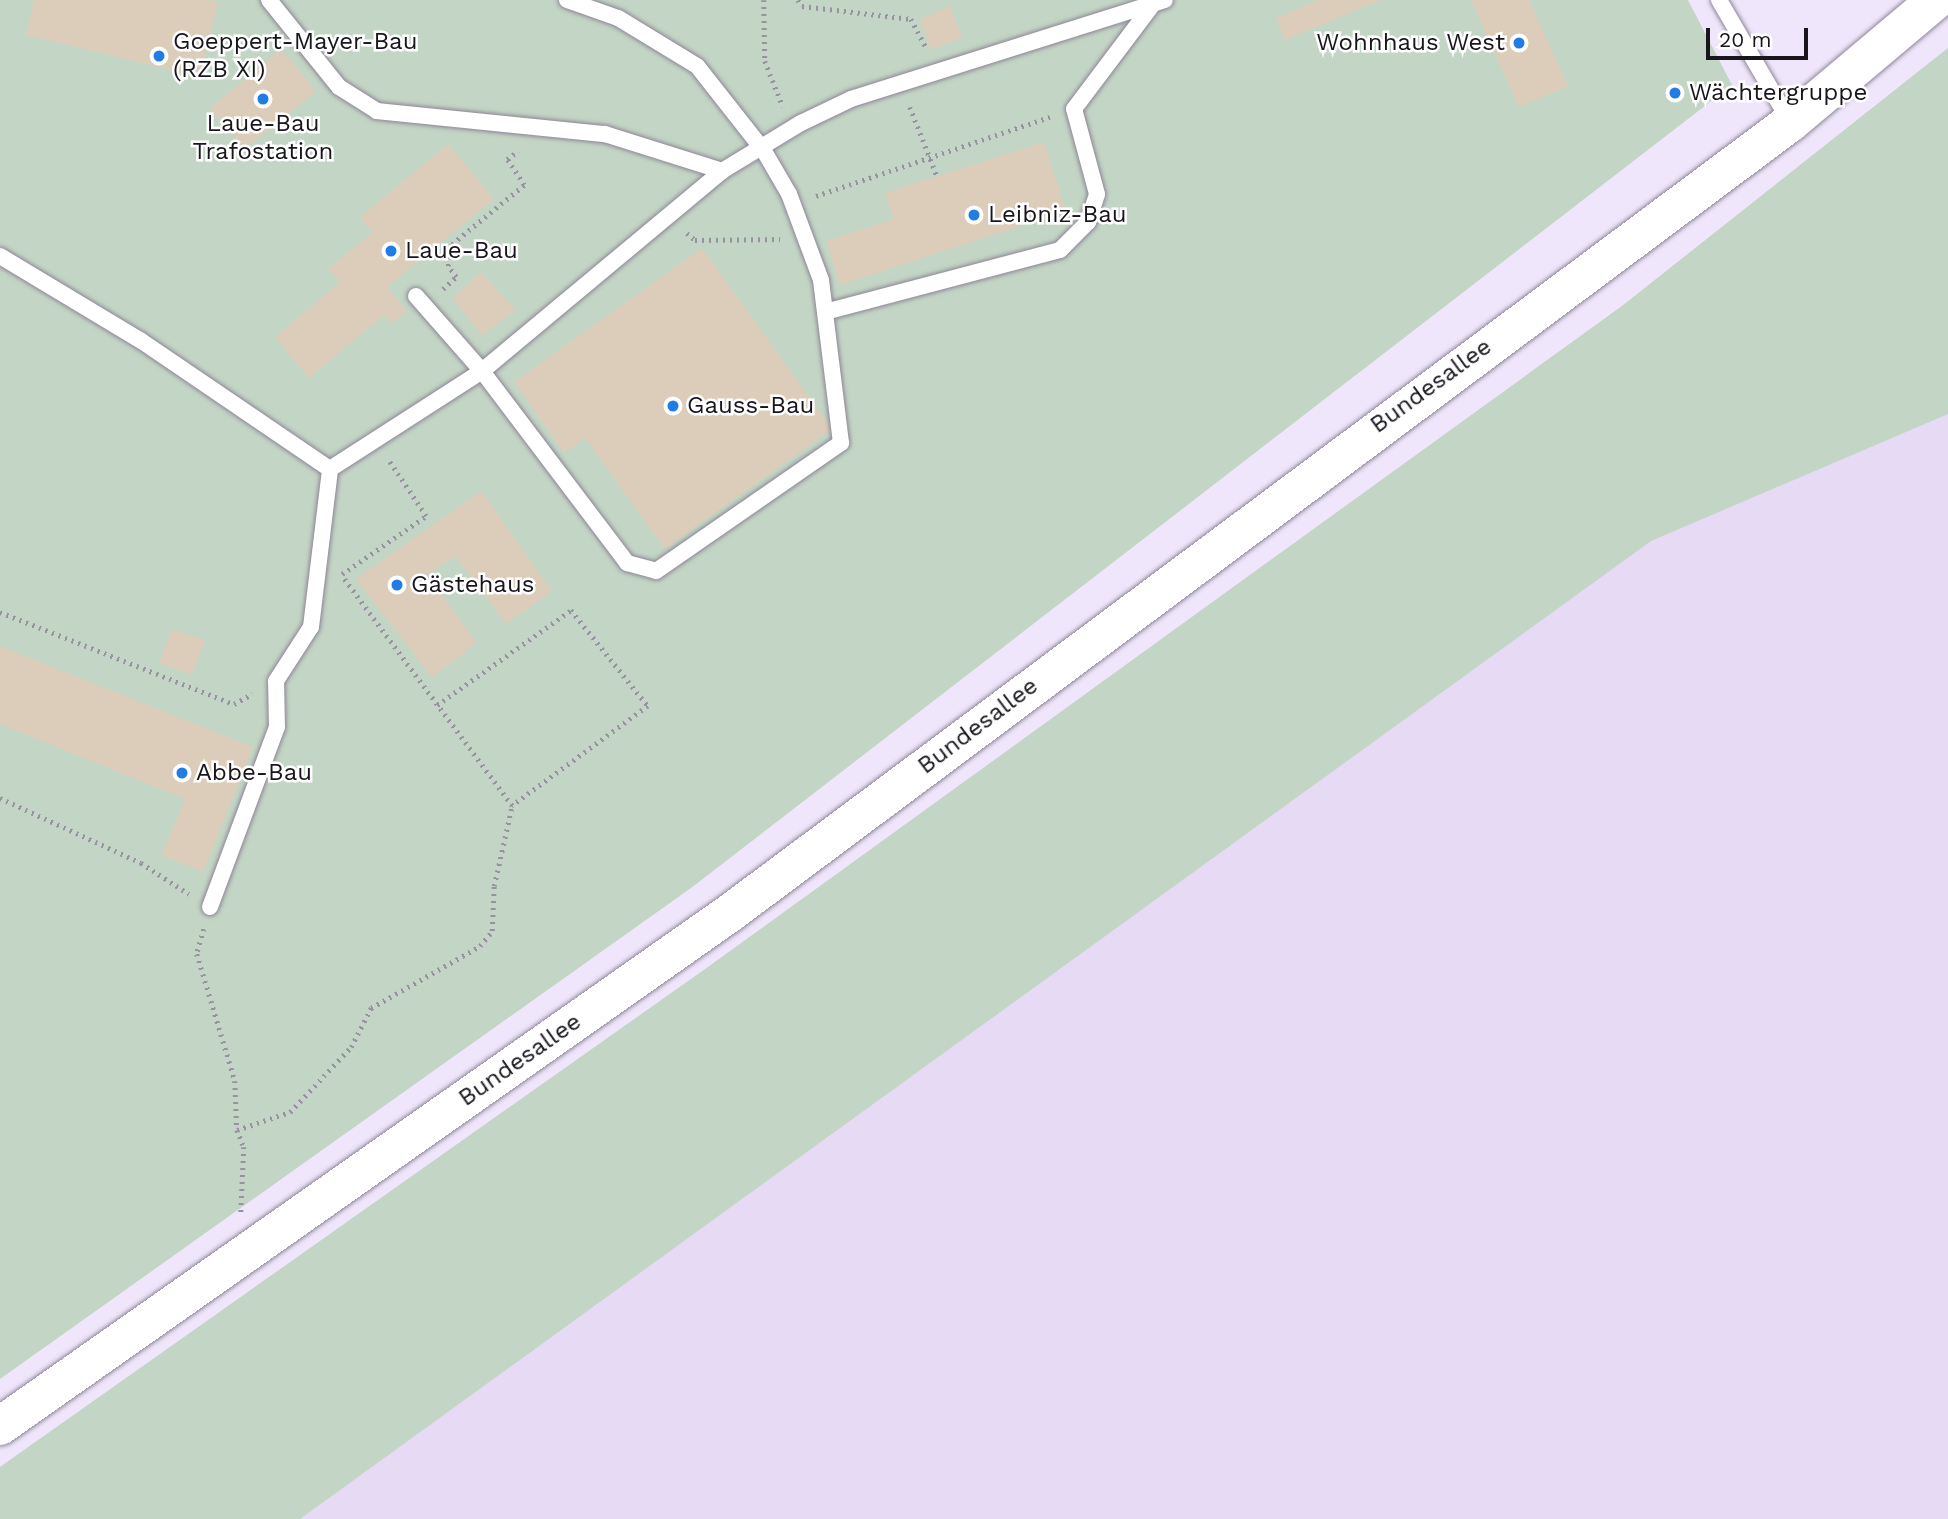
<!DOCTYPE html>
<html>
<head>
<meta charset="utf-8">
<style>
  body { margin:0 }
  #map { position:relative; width:1948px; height:1519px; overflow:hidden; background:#f0e6fb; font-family:"Work Sans",sans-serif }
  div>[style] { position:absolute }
  .built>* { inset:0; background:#e6daf5 }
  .green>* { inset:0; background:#c3d5c4 }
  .building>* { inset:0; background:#dccdbb }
  .path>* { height:4.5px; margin-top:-2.25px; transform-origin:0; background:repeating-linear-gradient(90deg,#9991a1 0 2px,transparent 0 7px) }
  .roads { filter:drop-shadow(0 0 2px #8e8699) drop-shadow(0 0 2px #8e8699) }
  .service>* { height:16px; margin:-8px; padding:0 8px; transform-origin:8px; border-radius:8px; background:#fff }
  .secondary>* { height:38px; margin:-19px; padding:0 19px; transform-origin:19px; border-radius:19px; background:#fff }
  .dots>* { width:19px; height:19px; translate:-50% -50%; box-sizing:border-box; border:4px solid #fff; border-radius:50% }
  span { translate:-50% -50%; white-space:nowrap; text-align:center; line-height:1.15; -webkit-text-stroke:5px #fff; paint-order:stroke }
  .poi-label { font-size:24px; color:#18151c }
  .left { translate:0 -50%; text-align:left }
  .right { translate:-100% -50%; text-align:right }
  .street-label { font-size:24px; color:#18151c }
  .scale { position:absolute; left:1706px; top:28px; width:102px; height:32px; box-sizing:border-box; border:4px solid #18151c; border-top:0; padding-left:9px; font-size:21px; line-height:24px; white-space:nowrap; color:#18151c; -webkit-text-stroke:5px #fff; paint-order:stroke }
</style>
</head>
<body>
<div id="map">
  <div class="built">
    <div style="clip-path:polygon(1948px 48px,1948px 1519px,0 1519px,0 1467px,708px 967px,1622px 306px)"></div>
  </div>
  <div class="green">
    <div style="clip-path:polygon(0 0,1688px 0,1732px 85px,691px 888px,0 1379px)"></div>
    <div style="clip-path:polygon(1948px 48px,1948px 414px,1651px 541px,300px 1519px,0 1519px,0 1467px,708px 967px,1622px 306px)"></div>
  </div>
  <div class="building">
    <div style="clip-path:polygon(34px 0,208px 0,218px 2px,200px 77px,26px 35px)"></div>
    <div style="clip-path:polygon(1318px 0,1381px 0,1285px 40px,1276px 18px)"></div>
    <div style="clip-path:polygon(1471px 0,1529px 0,1568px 86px,1519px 107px)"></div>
    <div style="clip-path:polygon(950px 6px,962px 37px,931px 50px,920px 19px)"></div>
    <div style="clip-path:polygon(281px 49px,316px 91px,245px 149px,210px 108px)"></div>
    <div style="clip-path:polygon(1044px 142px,1066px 211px,840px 285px,826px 241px,894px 219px,885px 193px)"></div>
    <div style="clip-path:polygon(448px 144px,494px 199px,387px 287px,407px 312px,392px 324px,384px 315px,309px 378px,275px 337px,340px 282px,328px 269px,373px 232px,360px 217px)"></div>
    <div style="clip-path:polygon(702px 248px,832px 429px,665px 549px,585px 438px,564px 453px,514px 382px)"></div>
    <div style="clip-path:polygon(481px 272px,516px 310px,482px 335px,452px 298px)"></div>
    <div style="clip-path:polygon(481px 491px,552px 591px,506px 624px,455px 556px,427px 575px,477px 643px,432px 677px,356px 579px)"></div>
    <div style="clip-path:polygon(172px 629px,205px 640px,192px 675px,159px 663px)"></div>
    <div style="clip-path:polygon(0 646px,253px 747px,203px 872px,162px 855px,185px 799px,0 724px)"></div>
  </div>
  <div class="path">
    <div style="left:764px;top:0;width:61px;rotate:89.1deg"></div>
    <div style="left:765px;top:61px;width:49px;rotate:68.6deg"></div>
    <div style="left:798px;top:0;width:7px;rotate:56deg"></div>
    <div style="left:802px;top:6px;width:110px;rotate:6.8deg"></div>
    <div style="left:911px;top:19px;width:34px;rotate:62deg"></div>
    <div style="left:910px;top:107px;width:74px;rotate:68.6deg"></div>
    <div style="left:816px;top:196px;width:247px;rotate:-18.7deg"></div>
    <div style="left:687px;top:233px;width:11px;rotate:41deg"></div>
    <div style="left:695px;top:240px;width:85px;rotate:-0.7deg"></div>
    <div style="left:443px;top:289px;width:18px;rotate:-43deg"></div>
    <div style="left:456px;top:277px;width:14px;rotate:-126deg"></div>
    <div style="left:448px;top:266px;width:22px;rotate:-80deg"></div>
    <div style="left:452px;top:244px;width:93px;rotate:-39.3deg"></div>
    <div style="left:524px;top:185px;width:31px;rotate:-123deg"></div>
    <div style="left:507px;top:159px;width:14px;rotate:-36deg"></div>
    <div style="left:342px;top:574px;width:102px;rotate:-34.6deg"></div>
    <div style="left:426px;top:516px;width:66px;rotate:-123.9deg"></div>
    <div style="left:0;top:612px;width:251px;rotate:21.5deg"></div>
    <div style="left:234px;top:704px;width:21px;rotate:-29deg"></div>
    <div style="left:437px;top:705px;width:164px;rotate:-35.3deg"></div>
    <div style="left:571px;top:610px;width:123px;rotate:51.3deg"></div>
    <div style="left:648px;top:706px;width:169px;rotate:143.7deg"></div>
    <div style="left:0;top:798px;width:155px;rotate:24.7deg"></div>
    <div style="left:141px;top:863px;width:57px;rotate:32.9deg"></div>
    <div style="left:204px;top:929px;width:26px;rotate:106deg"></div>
    <div style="left:197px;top:954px;width:133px;rotate:73.3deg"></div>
    <div style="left:235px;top:1081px;width:49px;rotate:87.7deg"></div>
    <div style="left:237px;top:1130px;width:18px;rotate:68deg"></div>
    <div style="left:244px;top:1147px;width:65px;rotate:92.6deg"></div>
    <div style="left:237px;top:1130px;width:56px;rotate:-18.8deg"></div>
    <div style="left:290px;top:1112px;width:89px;rotate:-46.8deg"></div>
    <div style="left:351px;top:1047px;width:44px;rotate:-62.9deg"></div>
    <div style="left:371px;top:1008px;width:125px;rotate:-29.6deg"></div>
    <div style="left:480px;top:946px;width:19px;rotate:-51deg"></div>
    <div style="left:492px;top:931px;width:45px;rotate:-87.5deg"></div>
    <div style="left:494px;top:886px;width:82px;rotate:-77.3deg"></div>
    <div style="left:512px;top:806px;width:284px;rotate:-126.5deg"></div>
  </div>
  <div class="roads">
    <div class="service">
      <div style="left:269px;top:0;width:112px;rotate:51.2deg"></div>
      <div style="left:339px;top:87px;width:45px;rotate:32.3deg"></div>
      <div style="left:377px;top:111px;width:229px;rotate:5.8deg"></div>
      <div style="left:605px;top:134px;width:123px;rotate:17.5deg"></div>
      <div style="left:1719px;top:0;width:141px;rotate:59.8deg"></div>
      <div style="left:0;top:256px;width:163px;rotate:31deg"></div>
      <div style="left:140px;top:340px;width:230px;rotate:34.2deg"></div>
      <div style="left:330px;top:469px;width:181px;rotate:-32.8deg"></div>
      <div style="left:482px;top:371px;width:312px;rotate:-39.8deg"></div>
      <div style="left:722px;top:171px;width:92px;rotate:-31.3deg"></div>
      <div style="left:801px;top:123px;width:55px;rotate:-25.6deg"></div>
      <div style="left:851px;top:99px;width:329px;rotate:-17.5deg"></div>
      <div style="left:416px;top:296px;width:100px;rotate:48.7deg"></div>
      <div style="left:482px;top:371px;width:241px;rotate:52.9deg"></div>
      <div style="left:627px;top:563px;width:30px;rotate:15deg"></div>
      <div style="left:656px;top:571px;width:225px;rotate:-34.7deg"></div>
      <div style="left:841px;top:443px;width:164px;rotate:-97deg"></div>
      <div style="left:821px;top:280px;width:92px;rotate:-110.4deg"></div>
      <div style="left:789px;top:194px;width:50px;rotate:-120.2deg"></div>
      <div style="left:764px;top:151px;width:108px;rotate:-128.2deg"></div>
      <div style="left:697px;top:66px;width:92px;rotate:-148.7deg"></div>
      <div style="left:618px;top:18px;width:54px;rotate:-160.6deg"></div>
      <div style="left:825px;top:312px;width:243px;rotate:-14.8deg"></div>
      <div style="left:1060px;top:250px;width:40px;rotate:-45deg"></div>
      <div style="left:1088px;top:222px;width:29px;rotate:-72deg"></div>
      <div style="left:1097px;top:194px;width:88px;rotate:-105.1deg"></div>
      <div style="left:1074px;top:109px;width:133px;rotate:-53deg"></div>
      <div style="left:210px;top:907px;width:192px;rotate:-69.6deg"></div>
      <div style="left:277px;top:727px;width:46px;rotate:-91.2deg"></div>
      <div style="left:276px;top:681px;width:64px;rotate:-57.1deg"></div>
      <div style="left:311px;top:627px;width:159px;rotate:-83.1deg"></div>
    </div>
    <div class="secondary">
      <div style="left:0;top:1426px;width:892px;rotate:-35.1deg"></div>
      <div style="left:730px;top:913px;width:1322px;rotate:-36.7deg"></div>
      <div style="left:1790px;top:123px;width:191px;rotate:-40.1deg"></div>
    </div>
  </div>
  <div class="dots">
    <div style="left:1519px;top:43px;background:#217de6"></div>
    <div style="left:159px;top:56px;background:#217de6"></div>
    <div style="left:1675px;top:93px;background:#217de6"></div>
    <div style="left:263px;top:99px;background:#217de6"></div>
    <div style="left:974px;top:215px;background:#217de6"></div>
    <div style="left:391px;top:251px;background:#217de6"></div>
    <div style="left:673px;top:406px;background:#217de6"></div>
    <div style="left:397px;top:585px;background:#217de6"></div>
    <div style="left:182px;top:773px;background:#217de6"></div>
  </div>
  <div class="poi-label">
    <span class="left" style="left:173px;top:56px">Goeppert-Mayer-Bau<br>(RZB XI)</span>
    <span class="right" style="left:1505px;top:43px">Wohnhaus West</span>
    <span class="left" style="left:1689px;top:93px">Wächtergruppe</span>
    <span style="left:263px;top:138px">Laue-Bau<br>Trafostation</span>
    <span class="left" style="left:988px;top:215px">Leibniz-Bau</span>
    <span class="left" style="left:405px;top:251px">Laue-Bau</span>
    <span class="left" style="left:687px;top:406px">Gauss-Bau</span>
    <span class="left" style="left:411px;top:585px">Gästehaus</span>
    <span class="left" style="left:196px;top:773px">Abbe-Bau</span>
  </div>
  <div class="street-label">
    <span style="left:1431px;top:386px;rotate:-36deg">Bundesallee</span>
    <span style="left:978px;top:726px;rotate:-37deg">Bundesallee</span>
    <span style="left:520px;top:1060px;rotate:-35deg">Bundesallee</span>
  </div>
  <div class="scale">20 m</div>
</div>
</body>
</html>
